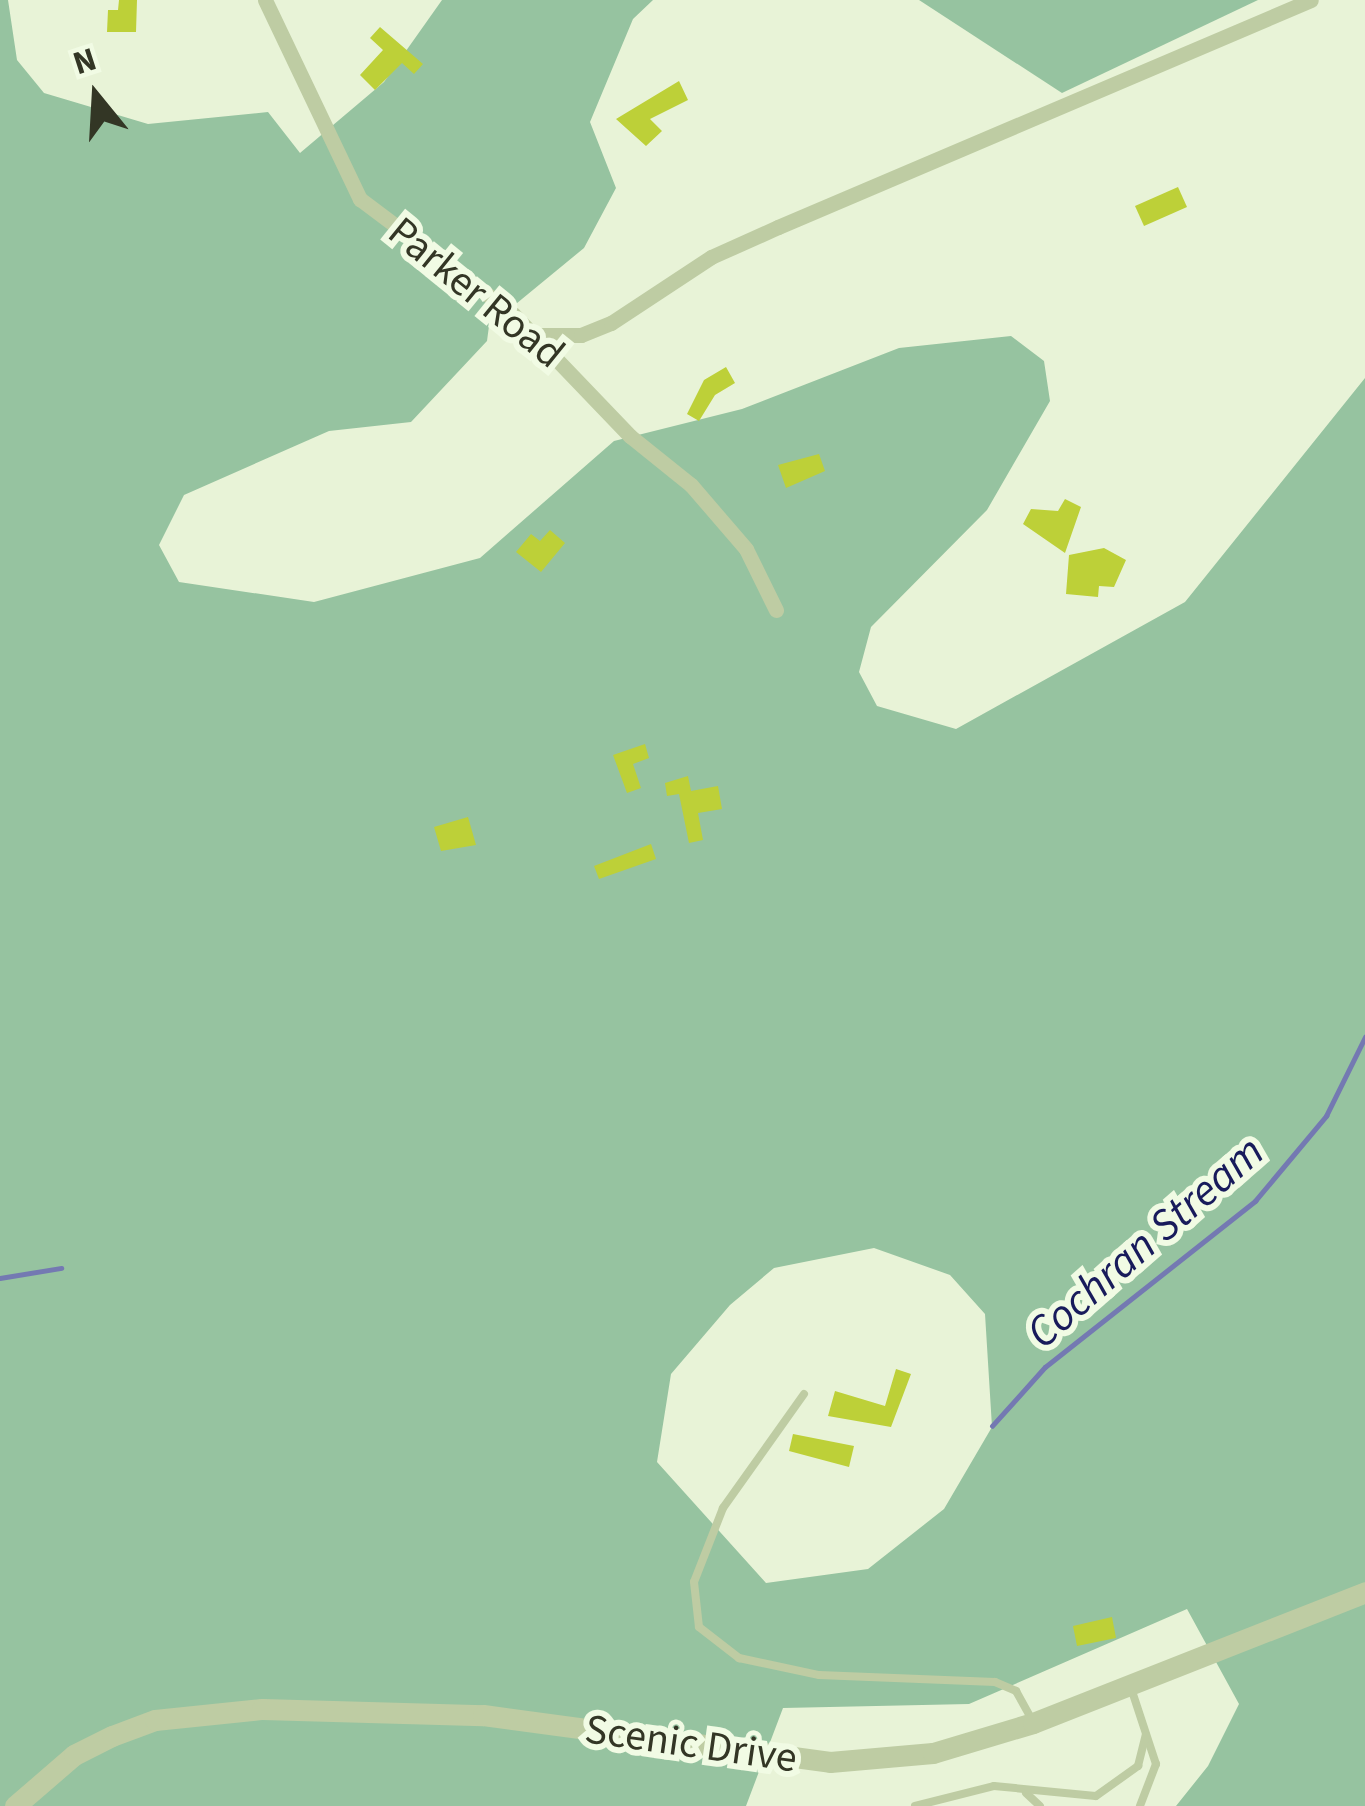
<!DOCTYPE html>
<html>
<head>
<meta charset="utf-8">
<style>
  body { margin:0 }
  #map { position:relative; width:1365px; height:1806px; overflow:hidden; background:#e8f3d7; font-family:"Source Sans 3",sans-serif }
  div>[style] { position:absolute }
  .green>* { inset:0; background:#96c3a0 }
  .stream>* { height:4.5px; margin:-2.25px; padding:0 2.25px; transform-origin:2.25px; border-radius:2.25px; background:#7479b2 }
  .building>* { inset:0; background:#bdd038 }
  .service>* { height:8px; margin:-4px; padding:0 4px; transform-origin:4px; border-radius:4px; background:#becca3 }
  .minor>* { height:15px; margin:-7.5px; padding:0 7.5px; transform-origin:7.5px; border-radius:7.5px; background:#becca3 }
  .tertiary>* { height:21px; margin:-10.5px; padding:0 10.5px; transform-origin:10.5px; border-radius:10.5px; background:#becca3 }
  span { translate:-50% -50%; white-space:nowrap; text-align:center; line-height:1.15; -webkit-text-stroke:12px #f1fbe4; paint-order:stroke }
  .street-label { font-size:42px; color:#333625 }
  .water-label { font-size:45px; color:#181b5b; font-style:italic }
  .north { position:absolute; left:36px; top:36px; width:120px; height:120px; -webkit-text-stroke:9px #f1fbe4; paint-order:stroke; rotate:342deg; font-size:33px; font-weight:700; line-height:48px; text-align:center; color:#333625 }
  .north::after { content:''; display:block; margin:auto; width:42px; height:54px; background:#333625; clip-path:polygon(50% 0,100% 100%,50% 72%,0 100%) }
</style>
</head>
<body>
<div id="map">
  <div class="green">
    <div style="clip-path:polygon(evenodd,0 0,8px 0,17px 60px,44px 93px,148px 124px,268px 112px,300px 153px,384px 82px,442px 0,653px 0,633px 19px,590px 122px,616px 188px,584px 248px,489px 326px,487px 341px,411px 422px,329px 431px,184px 495px,159px 545px,179px 582px,314px 602px,480px 558px,614px 441px,742px 409px,899px 348px,1011px 336px,1044px 361px,1050px 401px,987px 510px,871px 627px,859px 672px,877px 706px,956px 729px,1185px 602px,1365px 378px,1365px 1806px,1176px 1806px,1208px 1766px,1239px 1704px,1187px 1609px,969px 1704px,783px 1708px,746px 1806px,0 1806px,0 0,874px 1248px,950px 1275px,985px 1314px,992px 1427px,944px 1509px,868px 1569px,766px 1583px,657px 1462px,671px 1374px,730px 1305px,774px 1268px,874px 1248px)"></div>
    <div style="clip-path:polygon(919px 0,1258px 0,1062px 93px)"></div>
  </div>
  <div class="stream">
    <div style="left:0;top:1278px;width:62px;rotate:-9.3deg"></div>
    <div style="left:992px;top:1426px;width:79px;rotate:-48.1deg"></div>
    <div style="left:1045px;top:1367px;width:268px;rotate:-38.3deg"></div>
    <div style="left:1255px;top:1201px;width:111px;rotate:-50.1deg"></div>
    <div style="left:1326px;top:1116px;width:88px;rotate:-63.7deg"></div>
  </div>
  <div class="building">
    <div style="clip-path:polygon(119px 0,137px 0,136px 32px,107px 32px,108px 10px,118px 10px)"></div>
    <div style="clip-path:polygon(380px 27px,423px 64px,414px 74px,402px 63px,375px 90px,360px 75px,383px 50px,370px 38px)"></div>
    <div style="clip-path:polygon(679px 81px,688px 100px,650px 119px,662px 131px,646px 146px,616px 119px)"></div>
    <div style="clip-path:polygon(1178px 187px,1187px 207px,1144px 226px,1135px 206px)"></div>
    <div style="clip-path:polygon(726px 367px,735px 383px,715px 395px,699px 421px,687px 414px,704px 380px)"></div>
    <div style="clip-path:polygon(819px 454px,825px 471px,786px 488px,778px 465px)"></div>
    <div style="clip-path:polygon(1065px 499px,1081px 507px,1065px 553px,1023px 524px,1031px 509px,1058px 511px)"></div>
    <div style="clip-path:polygon(550px 530px,565px 543px,541px 572px,516px 552px,531px 534px,540px 541px)"></div>
    <div style="clip-path:polygon(1104px 548px,1126px 560px,1114px 587px,1099px 586px,1098px 597px,1066px 594px,1069px 555px)"></div>
    <div style="clip-path:polygon(645px 744px,649px 758px,633px 764px,641px 788px,627px 793px,613px 755px)"></div>
    <div style="clip-path:polygon(688px 776px,691px 791px,718px 786px,722px 809px,698px 813px,703px 840px,689px 843px,679px 794px,667px 796px,665px 783px)"></div>
    <div style="clip-path:polygon(468px 817px,476px 845px,441px 851px,434px 827px)"></div>
    <div style="clip-path:polygon(651px 844px,656px 859px,599px 879px,594px 866px)"></div>
    <div style="clip-path:polygon(896px 1369px,911px 1374px,891px 1427px,828px 1416px,835px 1391px,885px 1406px)"></div>
    <div style="clip-path:polygon(793px 1434px,854px 1446px,849px 1467px,789px 1451px)"></div>
    <div style="clip-path:polygon(1112px 1617px,1116px 1638px,1077px 1646px,1073px 1626px)"></div>
  </div>
  <div class="service">
    <div style="left:804px;top:1394px;width:140px;rotate:125.4deg"></div>
    <div style="left:723px;top:1508px;width:79px;rotate:111.4deg"></div>
    <div style="left:694px;top:1582px;width:45px;rotate:83.7deg"></div>
    <div style="left:699px;top:1627px;width:51px;rotate:37.8deg"></div>
    <div style="left:739px;top:1658px;width:82px;rotate:12deg"></div>
    <div style="left:819px;top:1675px;width:176px;rotate:2.3deg"></div>
    <div style="left:995px;top:1682px;width:23px;rotate:23deg"></div>
    <div style="left:1016px;top:1691px;width:35px;rotate:61deg"></div>
    <div style="left:1131px;top:1688px;width:80px;rotate:71.8deg"></div>
    <div style="left:1156px;top:1764px;width:45px;rotate:110.9deg"></div>
    <div style="left:1026px;top:1793px;width:19px;rotate:43deg"></div>
    <div style="left:915px;top:1806px;width:81px;rotate:-14.2deg"></div>
    <div style="left:994px;top:1786px;width:102px;rotate:5.6deg"></div>
    <div style="left:1096px;top:1796px;width:52px;rotate:-35.5deg"></div>
    <div style="left:1138px;top:1766px;width:32px;rotate:-76deg"></div>
  </div>
  <div class="minor">
    <div style="left:265px;top:0;width:221px;rotate:64.5deg"></div>
    <div style="left:360px;top:199px;width:191px;rotate:36.9deg"></div>
    <div style="left:513px;top:314px;width:169px;rotate:46.2deg"></div>
    <div style="left:630px;top:436px;width:78px;rotate:38.8deg"></div>
    <div style="left:691px;top:485px;width:84px;rotate:49.3deg"></div>
    <div style="left:746px;top:549px;width:68px;rotate:63.8deg"></div>
    <div style="left:535px;top:335px;width:46px"></div>
    <div style="left:581px;top:335px;width:32px;rotate:-22deg"></div>
    <div style="left:611px;top:323px;width:120px;rotate:-33.4deg"></div>
    <div style="left:711px;top:257px;width:73px;rotate:-24.1deg"></div>
    <div style="left:778px;top:227px;width:579px;rotate:-23.07deg"></div>
  </div>
  <div class="tertiary">
    <div style="left:15px;top:1806px;width:78px;rotate:-40.8deg"></div>
    <div style="left:74px;top:1755px;width:42px;rotate:-26.6deg"></div>
    <div style="left:112px;top:1736px;width:46px;rotate:-20.4deg"></div>
    <div style="left:155px;top:1720px;width:108px;rotate:-5.9deg"></div>
    <div style="left:262px;top:1709px;width:221px;rotate:1.6deg"></div>
    <div style="left:483px;top:1715px;width:350px;rotate:7.7deg"></div>
    <div style="left:830px;top:1762px;width:103px;rotate:-5deg"></div>
    <div style="left:933px;top:1753px;width:104px;rotate:-16.7deg"></div>
    <div style="left:1033px;top:1723px;width:357px;rotate:-21.5deg"></div>
  </div>
  <div class="street-label">
    <span style="left:476px;top:293px;rotate:39deg">Parker Road</span>
    <span style="left:691px;top:1744px;rotate:8deg">Scenic Drive</span>
  </div>
  <div class="water-label">
    <span style="left:1146px;top:1243px;rotate:-41deg">Cochran Stream</span>
  </div>
  <div class="north">N</div>
</div>
</body>
</html>
